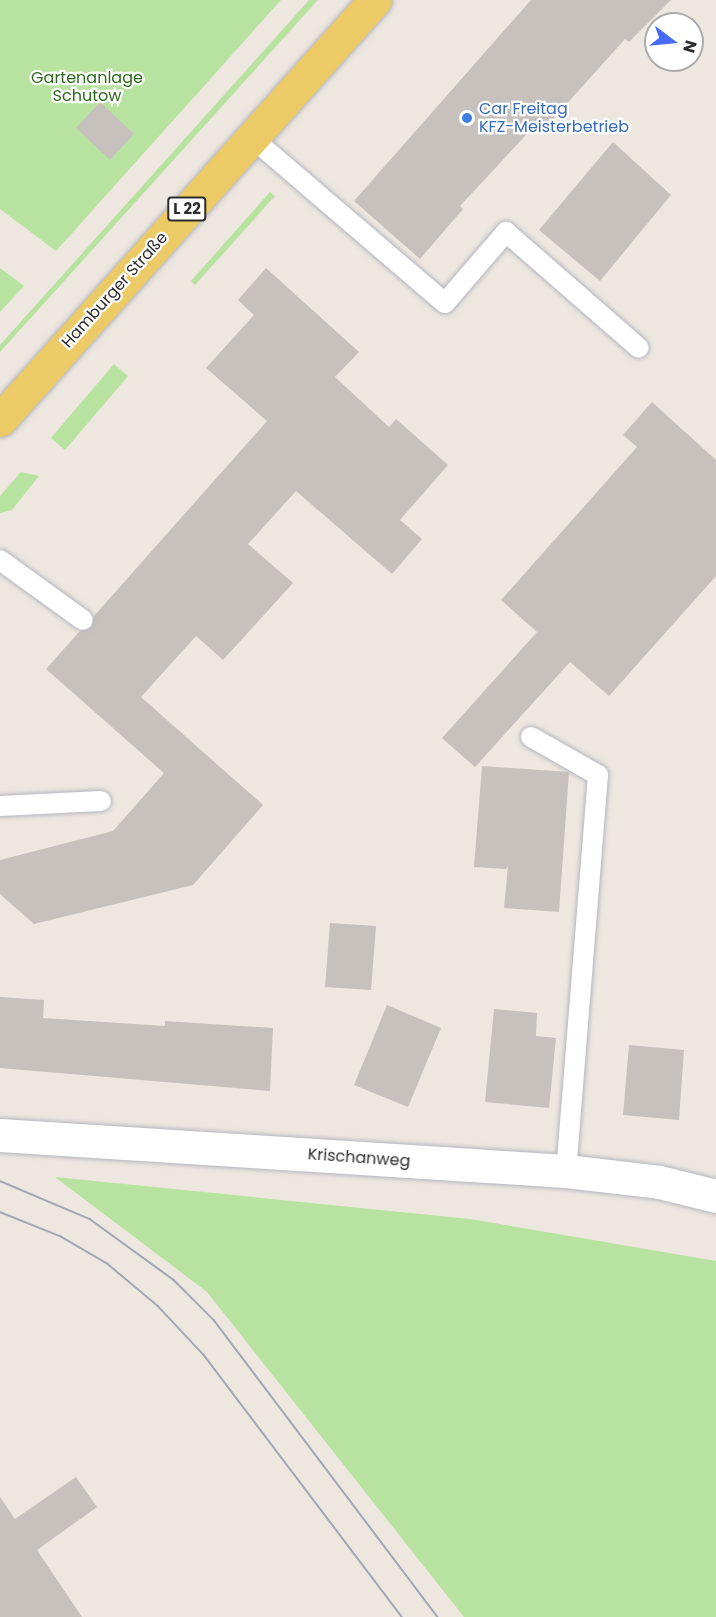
<!DOCTYPE html>
<html>
<head>
<meta charset="utf-8">
<style>
  body { margin:0 }
  #map { position:relative; width:716px; height:1617px; overflow:hidden; background:#eee7e0; font-family:Poppins,sans-serif }
  div>[style] { position:absolute }
  .green>* { inset:0; background:#b7e29f }
  .building>* { inset:0; background:#c6c1bc }
  .roads { filter:drop-shadow(0 0 2px #b3b6bf) drop-shadow(0 0 2px #b3b6bf) }
  .service>* { height:20px; margin:-10px; padding:0 10px; transform-origin:10px; border-radius:10px; background:#fff }
  .minor>* { height:33px; margin:-16.5px; padding:0 16.5px; transform-origin:16.5px; border-radius:16.5px; background:#fff }
  .primary>* { height:33px; margin:-16.5px; padding:0 16.5px; transform-origin:16.5px; border-radius:16.5px; background:#ecca66 }
  .tram>* { height:1.5px; margin:-0.75px; padding:0 0.75px; transform-origin:0.75px; border-radius:0.75px; background:#a2a6b6 }
  .dots>* { width:16px; height:16px; translate:-50% -50%; box-sizing:border-box; border:3px solid #fff; border-radius:50% }
  span { translate:-50% -50%; white-space:nowrap; text-align:center; line-height:1.15; -webkit-text-stroke:4.5px #fff; paint-order:stroke }
  .shield-label span { padding:2px 4px; background:#fff; border:2px solid; border-radius:4px; -webkit-text-stroke-width:0 }
  .shield-label { font-size:15px; color:#2d2d2d; font-weight:700 }
  .park-label { font-size:16px; color:#2f691e }
  .shop-label { font-size:16px; color:#366cbe }
  .left { translate:0 -50%; text-align:left }
  .street-label { font-size:16px; color:#2d2d2d }
  .north { position:absolute; left:644px; top:12px; width:60px; height:60px; box-sizing:border-box; background:#fff; border:2px solid #ababab; border-radius:50%; rotate:106deg; font-size:16px; font-weight:700; line-height:24px; text-align:center; color:#2d2d2d }
  .north::after { content:''; display:block; margin:auto; width:21px; height:27px; background:#476bf3; clip-path:polygon(50% 0,100% 100%,50% 72%,0 100%) }
</style>
</head>
<body>
<div id="map">
  <div class="green">
    <div style="clip-path:polygon(0 0,281px 0,56px 251px,0 209px)"></div>
    <div style="clip-path:polygon(309px 0,318px 0,0 352px,0 345px)"></div>
    <div style="clip-path:polygon(270px 192px,275px 196px,195px 285px,191px 281px)"></div>
    <div style="clip-path:polygon(0 268px,24px 286px,0 312px)"></div>
    <div style="clip-path:polygon(114px 364px,128px 376px,65px 450px,51px 438px)"></div>
    <div style="clip-path:polygon(21px 472px,39px 476px,12px 510px,0 513px,0 496px)"></div>
    <div style="clip-path:polygon(55px 1177px,470px 1219px,716px 1261px,716px 1617px,464px 1617px,207px 1292px)"></div>
  </div>
  <div class="building">
    <div style="clip-path:polygon(531px 0,671px 0,629px 42px,625px 39px,545px 128px,538px 122px,460px 206px,463px 209px,420px 259px,354px 201px)"></div>
    <div style="clip-path:polygon(100px 102px,134px 134px,110px 160px,76px 128px)"></div>
    <div style="clip-path:polygon(613px 142px,671px 195px,600px 281px,539px 230px)"></div>
    <div style="clip-path:polygon(266px 268px,359px 352px,335px 377px,389px 427px,396px 419px,448px 465px,400px 520px,422px 539px,392px 574px,296px 491px,248px 544px,293px 583px,223px 660px,196px 636px,141px 697px,263px 805px,193px 885px,34px 924px,0 894px,0 860px,113px 831px,164px 773px,46px 669px,80px 631px,92px 627px,94px 616px,267px 421px,206px 368px,254px 315px,238px 300px)"></div>
    <div style="clip-path:polygon(652px 402px,716px 460px,716px 576px,609px 696px,570px 662px,475px 767px,442px 738px,537px 632px,501px 600px,637px 447px,623px 435px)"></div>
    <div style="clip-path:polygon(482px 766px,569px 772px,559px 912px,504px 908px,508px 866px,506px 869px,474px 867px)"></div>
    <div style="clip-path:polygon(330px 923px,376px 926px,371px 990px,325px 987px)"></div>
    <div style="clip-path:polygon(0 997px,44px 1000px,43px 1018px,165px 1026px,165px 1021px,273px 1028px,270px 1091px,0 1068px)"></div>
    <div style="clip-path:polygon(387px 1005px,441px 1028px,408px 1107px,354px 1085px)"></div>
    <div style="clip-path:polygon(494px 1009px,537px 1013px,536px 1036px,556px 1038px,549px 1108px,485px 1102px)"></div>
    <div style="clip-path:polygon(629px 1045px,684px 1050px,679px 1120px,623px 1115px)"></div>
    <div style="clip-path:polygon(76px 1477px,97px 1507px,37px 1550px,82px 1617px,0 1617px,0 1497px,15px 1519px)"></div>
  </div>
  <div class="roads">
    <div class="service">
      <div style="left:251px;top:137px;width:255px;rotate:40.6deg"></div>
      <div style="left:445px;top:303px;width:94px;rotate:-49.3deg"></div>
      <div style="left:506px;top:232px;width:176px;rotate:41.1deg"></div>
      <div style="left:0;top:560px;width:102px;rotate:35.9deg"></div>
      <div style="left:531px;top:737px;width:77px;rotate:29.6deg"></div>
      <div style="left:598px;top:775px;width:397px;rotate:94.6deg"></div>
      <div style="left:0;top:806px;width:101px;rotate:-2.8deg"></div>
    </div>
    <div class="minor">
      <div style="left:0;top:1135px;width:567px;rotate:3.64deg"></div>
      <div style="left:566px;top:1171px;width:94px;rotate:6.7deg"></div>
      <div style="left:659px;top:1182px;width:59px;rotate:13.8deg"></div>
    </div>
    <div class="primary">
      <div style="left:0;top:420px;width:563px;rotate:-48.24deg"></div>
    </div>
  </div>
  <div class="tram">
    <div style="left:0;top:1181px;width:98px;rotate:22.9deg"></div>
    <div style="left:90px;top:1219px;width:104px;rotate:36deg"></div>
    <div style="left:174px;top:1280px;width:57px;rotate:45deg"></div>
    <div style="left:214px;top:1320px;width:372px;rotate:53deg"></div>
    <div style="left:0;top:1212px;width:65px;rotate:21.8deg"></div>
    <div style="left:60px;top:1236px;width:56px;rotate:30.3deg"></div>
    <div style="left:108px;top:1264px;width:65px;rotate:40deg"></div>
    <div style="left:158px;top:1306px;width:67px;rotate:46.8deg"></div>
    <div style="left:204px;top:1355px;width:328px;rotate:52.9deg"></div>
  </div>
  <div class="dots">
    <div style="left:467px;top:118px;background:#3f7fe0"></div>
  </div>
  <div class="shield-label">
    <span style="left:187px;top:209px">L 22</span>
  </div>
  <div class="park-label">
    <span style="left:87px;top:87px">Gartenanlage<br>Schutow</span>
  </div>
  <div class="shop-label">
    <span class="left" style="left:479px;top:118px">Car Freitag<br>KFZ-Meisterbetrieb</span>
  </div>
  <div class="street-label">
    <span style="left:115px;top:290px;rotate:-48deg">Hamburger Straße</span>
    <span style="left:359px;top:1158px;rotate:4deg">Krischanweg</span>
  </div>
  <div class="north">N</div>
</div>
</body>
</html>
